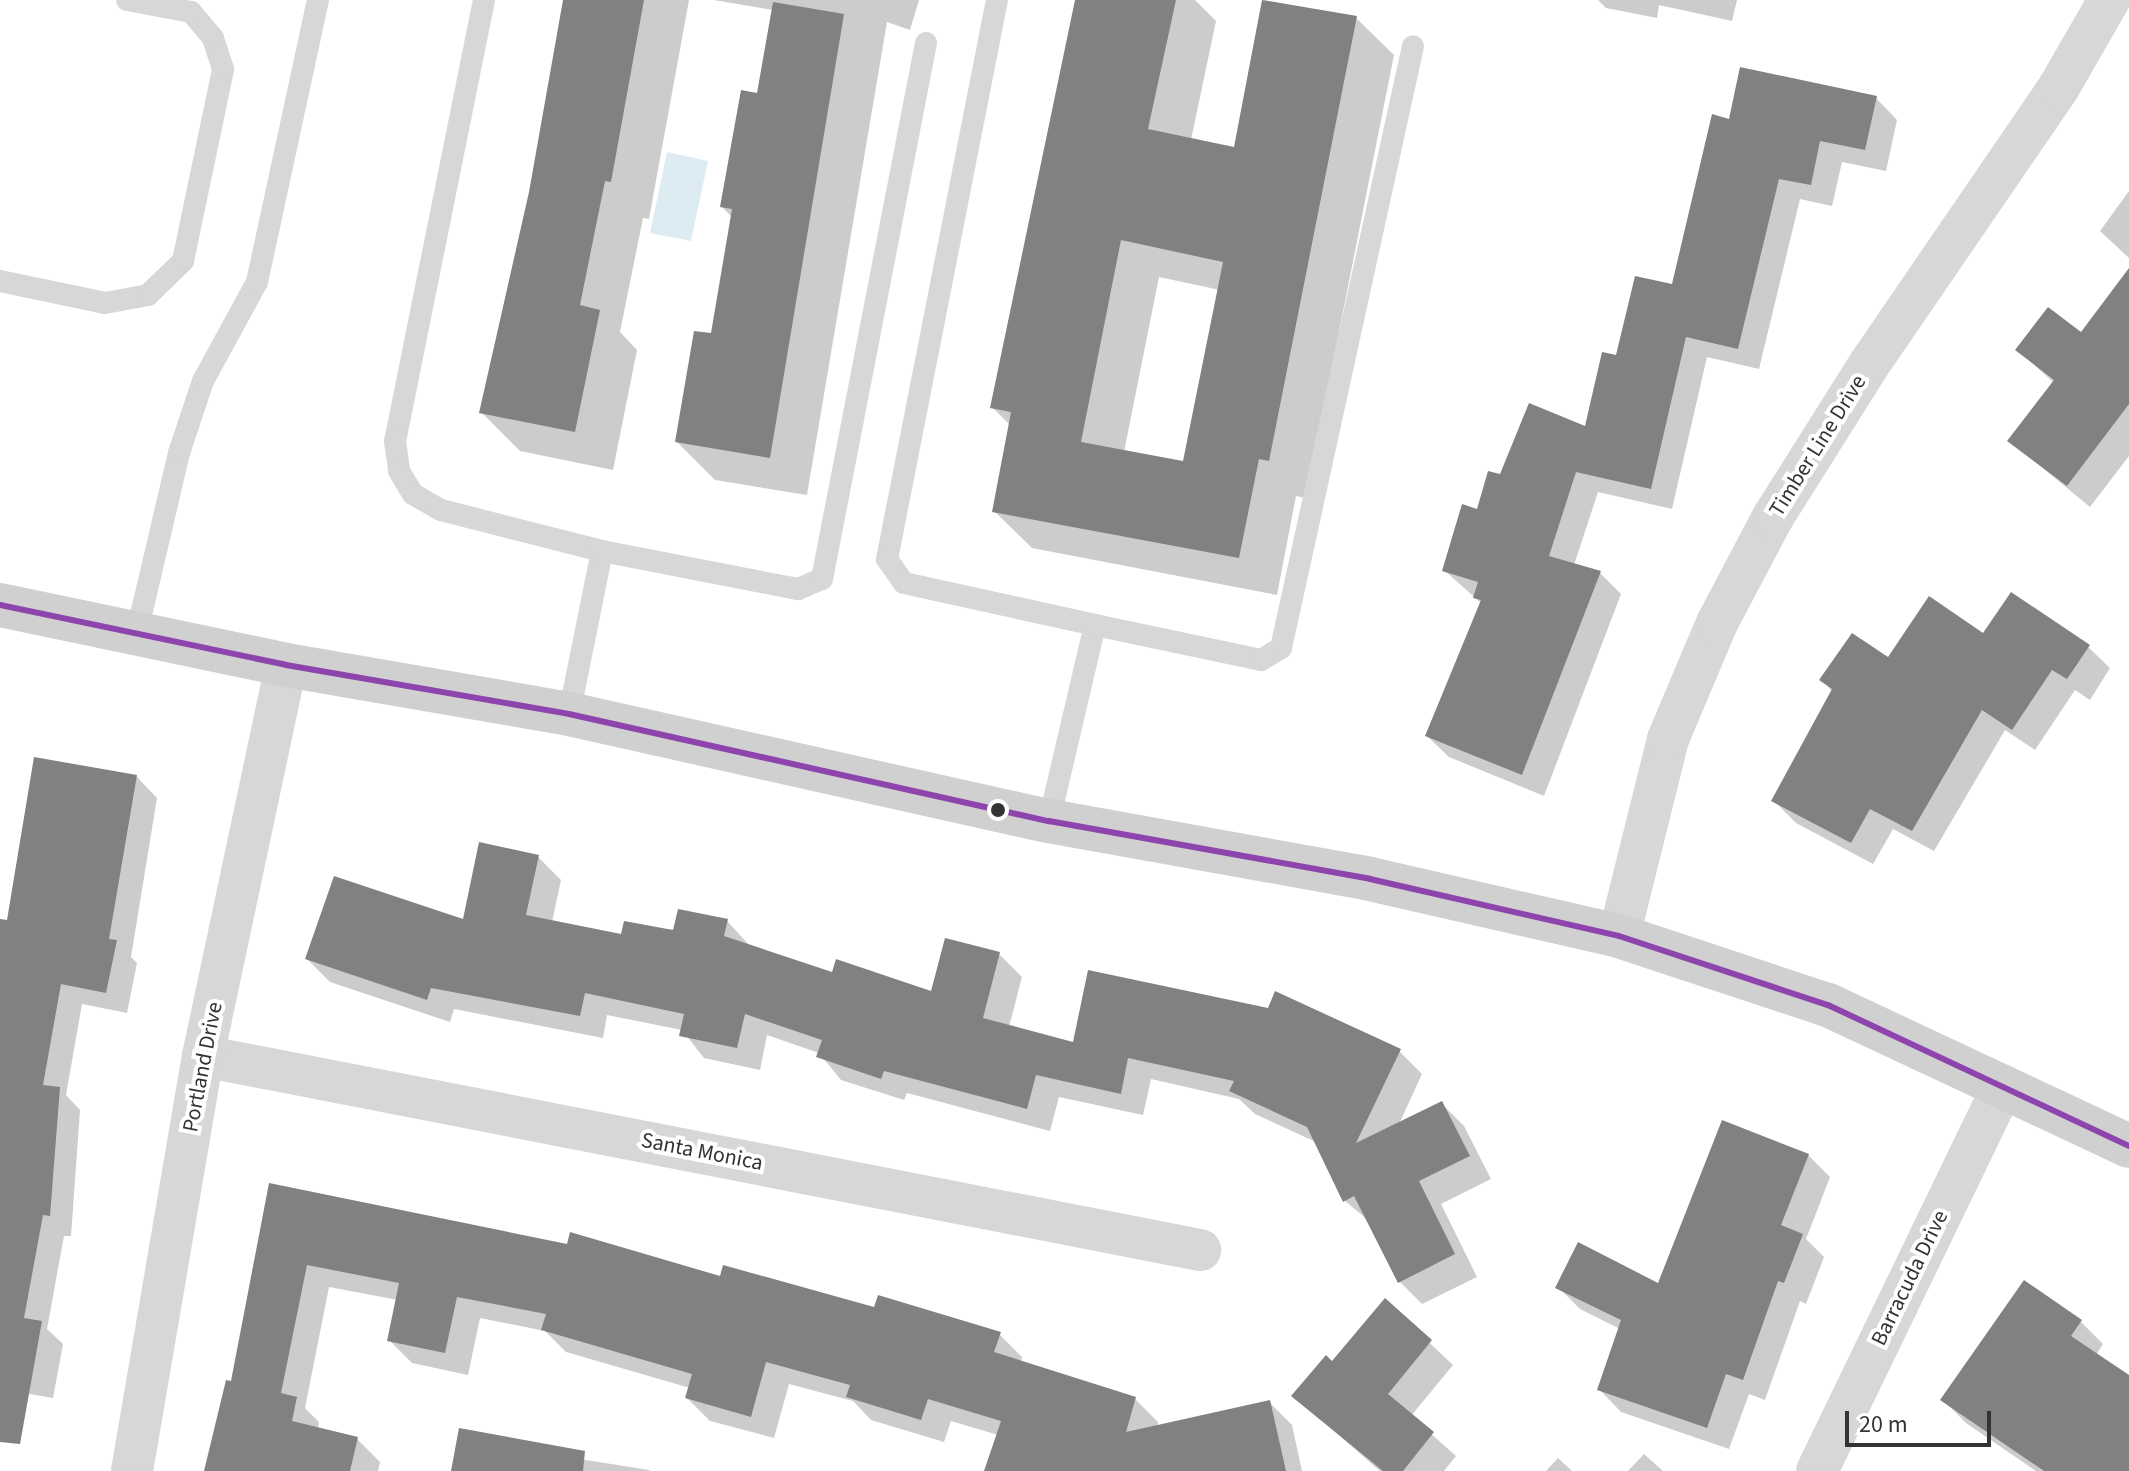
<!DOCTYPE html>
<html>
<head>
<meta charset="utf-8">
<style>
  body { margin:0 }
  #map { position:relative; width:2129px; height:1471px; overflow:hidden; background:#fff; font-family:"Source Sans 3",sans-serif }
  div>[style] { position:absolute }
  .water>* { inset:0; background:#ddebf3 }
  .shadow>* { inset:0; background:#0003 }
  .building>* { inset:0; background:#818181 }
  .service>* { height:22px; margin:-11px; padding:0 11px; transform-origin:11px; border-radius:11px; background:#d7d7d7 }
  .minor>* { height:42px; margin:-21px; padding:0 21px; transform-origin:21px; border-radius:21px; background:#d7d7d7 }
  .secondary>* { height:44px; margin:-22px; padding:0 22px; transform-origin:22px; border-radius:22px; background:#d0d0d0 }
  .bus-1>* { height:6px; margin:-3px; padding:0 3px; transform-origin:3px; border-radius:3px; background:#8e44ad }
  .dots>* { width:22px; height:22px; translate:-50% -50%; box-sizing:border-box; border:4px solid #fff; border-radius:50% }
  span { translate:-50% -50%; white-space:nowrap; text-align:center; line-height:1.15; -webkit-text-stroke:8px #fff; paint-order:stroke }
  .street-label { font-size:22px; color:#333 }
  .scale { position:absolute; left:1845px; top:1411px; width:146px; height:36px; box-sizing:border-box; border:4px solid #333; border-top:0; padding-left:10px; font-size:24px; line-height:28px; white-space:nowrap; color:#333; -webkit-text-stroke:6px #fff; paint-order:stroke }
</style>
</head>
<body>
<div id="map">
  <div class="water">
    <div style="clip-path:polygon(667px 152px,708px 161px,691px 241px,650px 233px)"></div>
  </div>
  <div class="shadow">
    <div style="clip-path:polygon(565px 0,689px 0,649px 219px,643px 218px,620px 332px,637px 350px,613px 470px,520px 451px,482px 413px,531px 192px)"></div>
    <div style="clip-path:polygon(714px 0,919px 0,910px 30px,887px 22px,807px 495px,715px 480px,677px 442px,713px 336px,733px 218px,722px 207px,758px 95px,773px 10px)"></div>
    <div style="clip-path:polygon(evenodd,1077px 0,1195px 0,1216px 21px,1191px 140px,1235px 149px,1264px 0,1356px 18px,1394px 55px,1306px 498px,1296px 496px,1277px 595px,1032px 548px,994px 511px,1011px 426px,992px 407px,1077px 0,1159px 277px,1220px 290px,1185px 463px,1124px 452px,1159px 277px)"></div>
    <div style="clip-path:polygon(1598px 0,1737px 0,1732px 21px,1659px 5px,1657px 18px,1606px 8px)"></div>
    <div style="clip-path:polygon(1876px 98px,1897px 120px,1886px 171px,1842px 162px,1832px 206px,1800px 199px,1759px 369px,1707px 357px,1672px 509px,1598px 492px,1574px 565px,1600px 573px,1621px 594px,1544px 796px,1449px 757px,1427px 736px,1482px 604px,1444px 570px,1501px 477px,1586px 428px,1617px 358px,1673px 286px,1730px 121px)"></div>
    <div style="clip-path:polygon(2129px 191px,2129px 258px,2100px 231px)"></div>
    <div style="clip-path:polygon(2129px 271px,2129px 456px,2090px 507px,2010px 441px,2054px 383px,2018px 350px,2081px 334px)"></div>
    <div style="clip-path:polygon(1984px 636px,2088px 647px,2110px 668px,2090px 700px,2075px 690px,2035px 750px,2005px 730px,1934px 851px,1893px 829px,1873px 864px,1796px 823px,1774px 801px,1833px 692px,1822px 680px)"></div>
    <div style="clip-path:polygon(136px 776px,157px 798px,131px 957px,137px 963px,127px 1013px,82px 1004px,66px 1095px,80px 1110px,71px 1236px,64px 1236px,47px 1329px,63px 1344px,53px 1398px,0 1389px,0 921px,8px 922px)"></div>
    <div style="clip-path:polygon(538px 857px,561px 880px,552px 922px,623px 937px,727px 921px,750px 946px,833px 974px,932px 993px,999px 954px,1022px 977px,1009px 1027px,1074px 1044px,1399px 1051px,1422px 1074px,1399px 1124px,1441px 1103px,1464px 1126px,1491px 1179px,1441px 1204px,1477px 1277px,1422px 1304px,1399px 1281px,1370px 1222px,1344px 1200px,1316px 1142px,1255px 1114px,1239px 1099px,1151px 1079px,1143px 1115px,1059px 1097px,1050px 1131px,907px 1093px,904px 1100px,841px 1080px,819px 1053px,767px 1035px,760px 1070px,704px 1058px,682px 1030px,607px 1015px,603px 1038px,454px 1009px,450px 1022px,330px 982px,307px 959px,464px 922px)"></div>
    <div style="clip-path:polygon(1808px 1155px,1830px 1177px,1806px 1239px,1824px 1257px,1806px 1304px,1800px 1301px,1765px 1400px,1749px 1394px,1729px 1449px,1621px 1412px,1599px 1389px,1620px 1329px,1580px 1309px,1558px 1287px,1660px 1285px)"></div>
    <div style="clip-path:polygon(270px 1185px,999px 1334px,1022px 1357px,1021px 1362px,1135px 1399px,1158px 1422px,1157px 1427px,1269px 1402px,1292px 1425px,1302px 1471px,987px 1471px,998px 1435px,951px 1421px,944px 1442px,871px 1420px,853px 1401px,789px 1384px,774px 1438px,710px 1421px,687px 1398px,690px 1388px,566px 1352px,545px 1331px,480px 1318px,468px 1375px,412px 1363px,389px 1340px,398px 1300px,329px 1287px,305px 1408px,319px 1422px,318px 1430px,357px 1439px,380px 1462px,378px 1471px,206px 1471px,233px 1384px)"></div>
    <div style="clip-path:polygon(1385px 1301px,1453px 1365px,1411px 1416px,1456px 1456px,1444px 1471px,1380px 1471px,1294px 1396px,1332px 1364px)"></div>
    <div style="clip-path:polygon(2081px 1322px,2103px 1344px,2096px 1355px,2129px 1377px,2129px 1471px,2036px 1471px,1966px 1423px,1943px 1400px)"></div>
    <div style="clip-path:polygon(529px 1451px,649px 1470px,650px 1471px,453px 1471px)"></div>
    <div style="clip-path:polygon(1644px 1454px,1663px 1471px,1628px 1471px)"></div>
    <div style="clip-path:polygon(1558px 1458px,1572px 1471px,1546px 1471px)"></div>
  </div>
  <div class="building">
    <div style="clip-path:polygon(563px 0,644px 0,611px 182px,605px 181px,580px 305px,600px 310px,575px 432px,479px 413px,529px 192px)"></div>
    <div style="clip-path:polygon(evenodd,1075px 0,1176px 0,1148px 129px,1234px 147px,1262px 0,1357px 16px,1269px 461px,1259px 459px,1239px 558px,992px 512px,1011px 412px,990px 408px,1075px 0,1121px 240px,1223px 262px,1183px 461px,1081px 442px,1121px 240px)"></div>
    <div style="clip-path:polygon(773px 2px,844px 14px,770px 458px,675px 442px,694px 331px,711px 333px,732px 209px,720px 207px,741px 90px,757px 93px)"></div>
    <div style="clip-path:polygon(1740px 67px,1877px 96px,1865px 150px,1820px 141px,1811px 185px,1779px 179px,1738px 349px,1686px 337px,1651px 489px,1576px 472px,1549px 556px,1601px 571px,1522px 775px,1425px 736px,1481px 600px,1473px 598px,1478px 582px,1442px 571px,1462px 504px,1477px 509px,1488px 471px,1500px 474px,1529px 403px,1585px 426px,1602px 352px,1616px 355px,1635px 276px,1672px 284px,1712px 114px,1729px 119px)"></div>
    <div style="clip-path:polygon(2129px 268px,2129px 404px,2067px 486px,2007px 441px,2054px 380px,2015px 350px,2048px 307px,2081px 332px)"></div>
    <div style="clip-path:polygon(2011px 592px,2090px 645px,2067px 679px,2052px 670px,2012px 730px,1982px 710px,1912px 831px,1870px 809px,1851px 843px,1771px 801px,1832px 689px,1819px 680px,1852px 633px,1888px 657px,1929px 596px,1983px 633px)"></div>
    <div style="clip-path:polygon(34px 757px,137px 775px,109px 939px,117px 940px,106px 993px,61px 984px,43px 1085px,60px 1087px,50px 1216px,43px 1215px,24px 1318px,42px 1321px,20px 1444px,0 1442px,0 919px,7px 920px)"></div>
    <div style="clip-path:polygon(479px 842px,539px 855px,526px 915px,621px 934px,624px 921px,673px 930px,678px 909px,728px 919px,724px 936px,832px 972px,836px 959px,931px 991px,945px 938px,1000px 952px,983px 1018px,1073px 1042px,1088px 970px,1268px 1008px,1275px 991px,1401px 1049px,1356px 1143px,1442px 1101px,1470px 1156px,1419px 1181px,1455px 1254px,1398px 1283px,1354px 1196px,1343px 1202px,1307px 1127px,1229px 1091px,1234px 1081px,1128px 1058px,1121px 1094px,1036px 1075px,1027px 1109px,884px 1071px,881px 1079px,816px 1057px,822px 1040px,745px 1014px,737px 1048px,679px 1036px,684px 1014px,585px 993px,580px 1016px,431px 988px,427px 1000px,305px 959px,334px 876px,463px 919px)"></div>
    <div style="clip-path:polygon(1722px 1120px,1809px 1154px,1781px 1225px,1803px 1234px,1784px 1283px,1778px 1281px,1743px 1380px,1726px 1374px,1707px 1428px,1597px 1390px,1621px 1320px,1555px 1288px,1578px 1242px,1658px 1283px)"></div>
    <div style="clip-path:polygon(269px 1183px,567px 1244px,570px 1232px,720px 1276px,723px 1265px,874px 1307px,878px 1295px,1001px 1332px,994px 1352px,1136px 1397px,1126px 1432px,1270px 1400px,1286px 1471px,984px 1471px,1001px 1421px,928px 1399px,921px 1420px,846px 1397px,850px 1385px,766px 1362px,751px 1417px,685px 1398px,692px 1374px,541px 1330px,546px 1314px,457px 1297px,445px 1353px,387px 1341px,399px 1283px,307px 1265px,281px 1393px,297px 1397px,292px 1421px,358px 1437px,350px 1471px,204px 1471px,226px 1380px,231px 1381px)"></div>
    <div style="clip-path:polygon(2024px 1280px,2082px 1320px,2071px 1336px,2129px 1375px,2129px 1471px,2044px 1471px,1940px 1400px)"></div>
    <div style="clip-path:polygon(1385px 1298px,1432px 1340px,1388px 1394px,1434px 1432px,1403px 1471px,1383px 1471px,1291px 1396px,1326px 1355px,1332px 1361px)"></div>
    <div style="clip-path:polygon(459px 1428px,585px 1451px,583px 1471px,451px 1471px)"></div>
  </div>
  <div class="service">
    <div style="left:484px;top:0;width:450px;rotate:101.4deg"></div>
    <div style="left:395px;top:441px;width:30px;rotate:82deg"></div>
    <div style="left:399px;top:471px;width:27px;rotate:59deg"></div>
    <div style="left:413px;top:494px;width:32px;rotate:30deg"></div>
    <div style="left:441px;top:510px;width:166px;rotate:14.3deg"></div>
    <div style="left:602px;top:551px;width:166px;rotate:101.4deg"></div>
    <div style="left:997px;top:0;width:570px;rotate:101.13deg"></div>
    <div style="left:887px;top:559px;width:29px;rotate:55deg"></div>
    <div style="left:904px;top:583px;width:196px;rotate:12.4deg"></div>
    <div style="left:0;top:281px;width:107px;rotate:11.8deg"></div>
    <div style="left:105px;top:303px;width:44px;rotate:-10.5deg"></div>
    <div style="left:148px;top:295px;width:49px;rotate:-44.2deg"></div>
    <div style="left:183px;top:261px;width:196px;rotate:-78.2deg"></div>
    <div style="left:223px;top:69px;width:33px;rotate:-108deg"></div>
    <div style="left:213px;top:38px;width:34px;rotate:-130deg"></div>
    <div style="left:191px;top:12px;width:65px;rotate:-169.4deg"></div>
    <div style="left:602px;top:551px;width:200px;rotate:11deg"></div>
    <div style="left:798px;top:589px;width:26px;rotate:-23deg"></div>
    <div style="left:822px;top:579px;width:546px;rotate:-79.02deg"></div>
    <div style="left:137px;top:632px;width:184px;rotate:-76.8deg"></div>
    <div style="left:179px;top:453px;width:76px;rotate:-71.6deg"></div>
    <div style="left:203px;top:381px;width:113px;rotate:-61.4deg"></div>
    <div style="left:257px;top:282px;width:289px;rotate:-77.8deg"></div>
    <div style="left:1049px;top:821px;width:201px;rotate:-76.8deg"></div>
    <div style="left:1095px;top:625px;width:170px;rotate:11.9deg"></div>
    <div style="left:1261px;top:660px;width:23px;rotate:-31deg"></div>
    <div style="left:1281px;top:648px;width:616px;rotate:-77.63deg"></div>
  </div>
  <div class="minor">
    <div style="left:1619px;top:936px;width:203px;rotate:-76deg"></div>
    <div style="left:1668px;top:739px;width:126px;rotate:-67.1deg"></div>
    <div style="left:1717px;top:623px;width:120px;rotate:-62.2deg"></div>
    <div style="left:1773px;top:517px;width:178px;rotate:-57.8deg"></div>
    <div style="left:1868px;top:366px;width:338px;rotate:-55.6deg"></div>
    <div style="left:2059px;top:87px;width:100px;rotate:-60.1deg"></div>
    <div style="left:203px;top:1056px;width:1016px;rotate:11.01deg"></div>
    <div style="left:132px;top:1471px;width:421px;rotate:-80.3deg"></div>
    <div style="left:203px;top:1056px;width:400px;rotate:-78deg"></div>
    <div style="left:1817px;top:1471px;width:428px;rotate:-64.2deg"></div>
  </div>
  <div class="secondary">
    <div style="left:0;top:605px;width:292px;rotate:11.8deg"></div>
    <div style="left:286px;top:665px;width:287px;rotate:9.8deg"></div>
    <div style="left:569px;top:714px;width:492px;rotate:12.6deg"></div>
    <div style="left:1049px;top:821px;width:326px;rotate:10.2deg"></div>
    <div style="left:1370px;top:879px;width:255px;rotate:12.9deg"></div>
    <div style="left:1619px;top:936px;width:220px;rotate:18.3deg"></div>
    <div style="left:1828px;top:1005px;width:332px;rotate:25.1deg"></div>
  </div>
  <div class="bus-1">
    <div style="left:0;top:605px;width:292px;rotate:11.8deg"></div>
    <div style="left:286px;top:665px;width:287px;rotate:9.8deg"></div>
    <div style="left:569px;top:714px;width:492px;rotate:12.6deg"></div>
    <div style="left:1049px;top:821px;width:326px;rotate:10.2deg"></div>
    <div style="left:1370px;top:879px;width:255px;rotate:12.9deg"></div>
    <div style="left:1619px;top:936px;width:220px;rotate:18.3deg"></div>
    <div style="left:1828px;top:1005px;width:332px;rotate:25.1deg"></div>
  </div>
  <div class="dots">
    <div style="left:998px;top:810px;background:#333"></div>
  </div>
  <div class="street-label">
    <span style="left:1818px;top:446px;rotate:-58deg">Timber Line Drive</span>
    <span style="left:203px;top:1067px;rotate:-79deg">Portland Drive</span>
    <span style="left:702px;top:1152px;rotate:11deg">Santa Monica</span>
    <span style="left:1910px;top:1278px;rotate:-64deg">Barracuda Drive</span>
  </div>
  <div class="scale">20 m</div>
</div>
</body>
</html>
